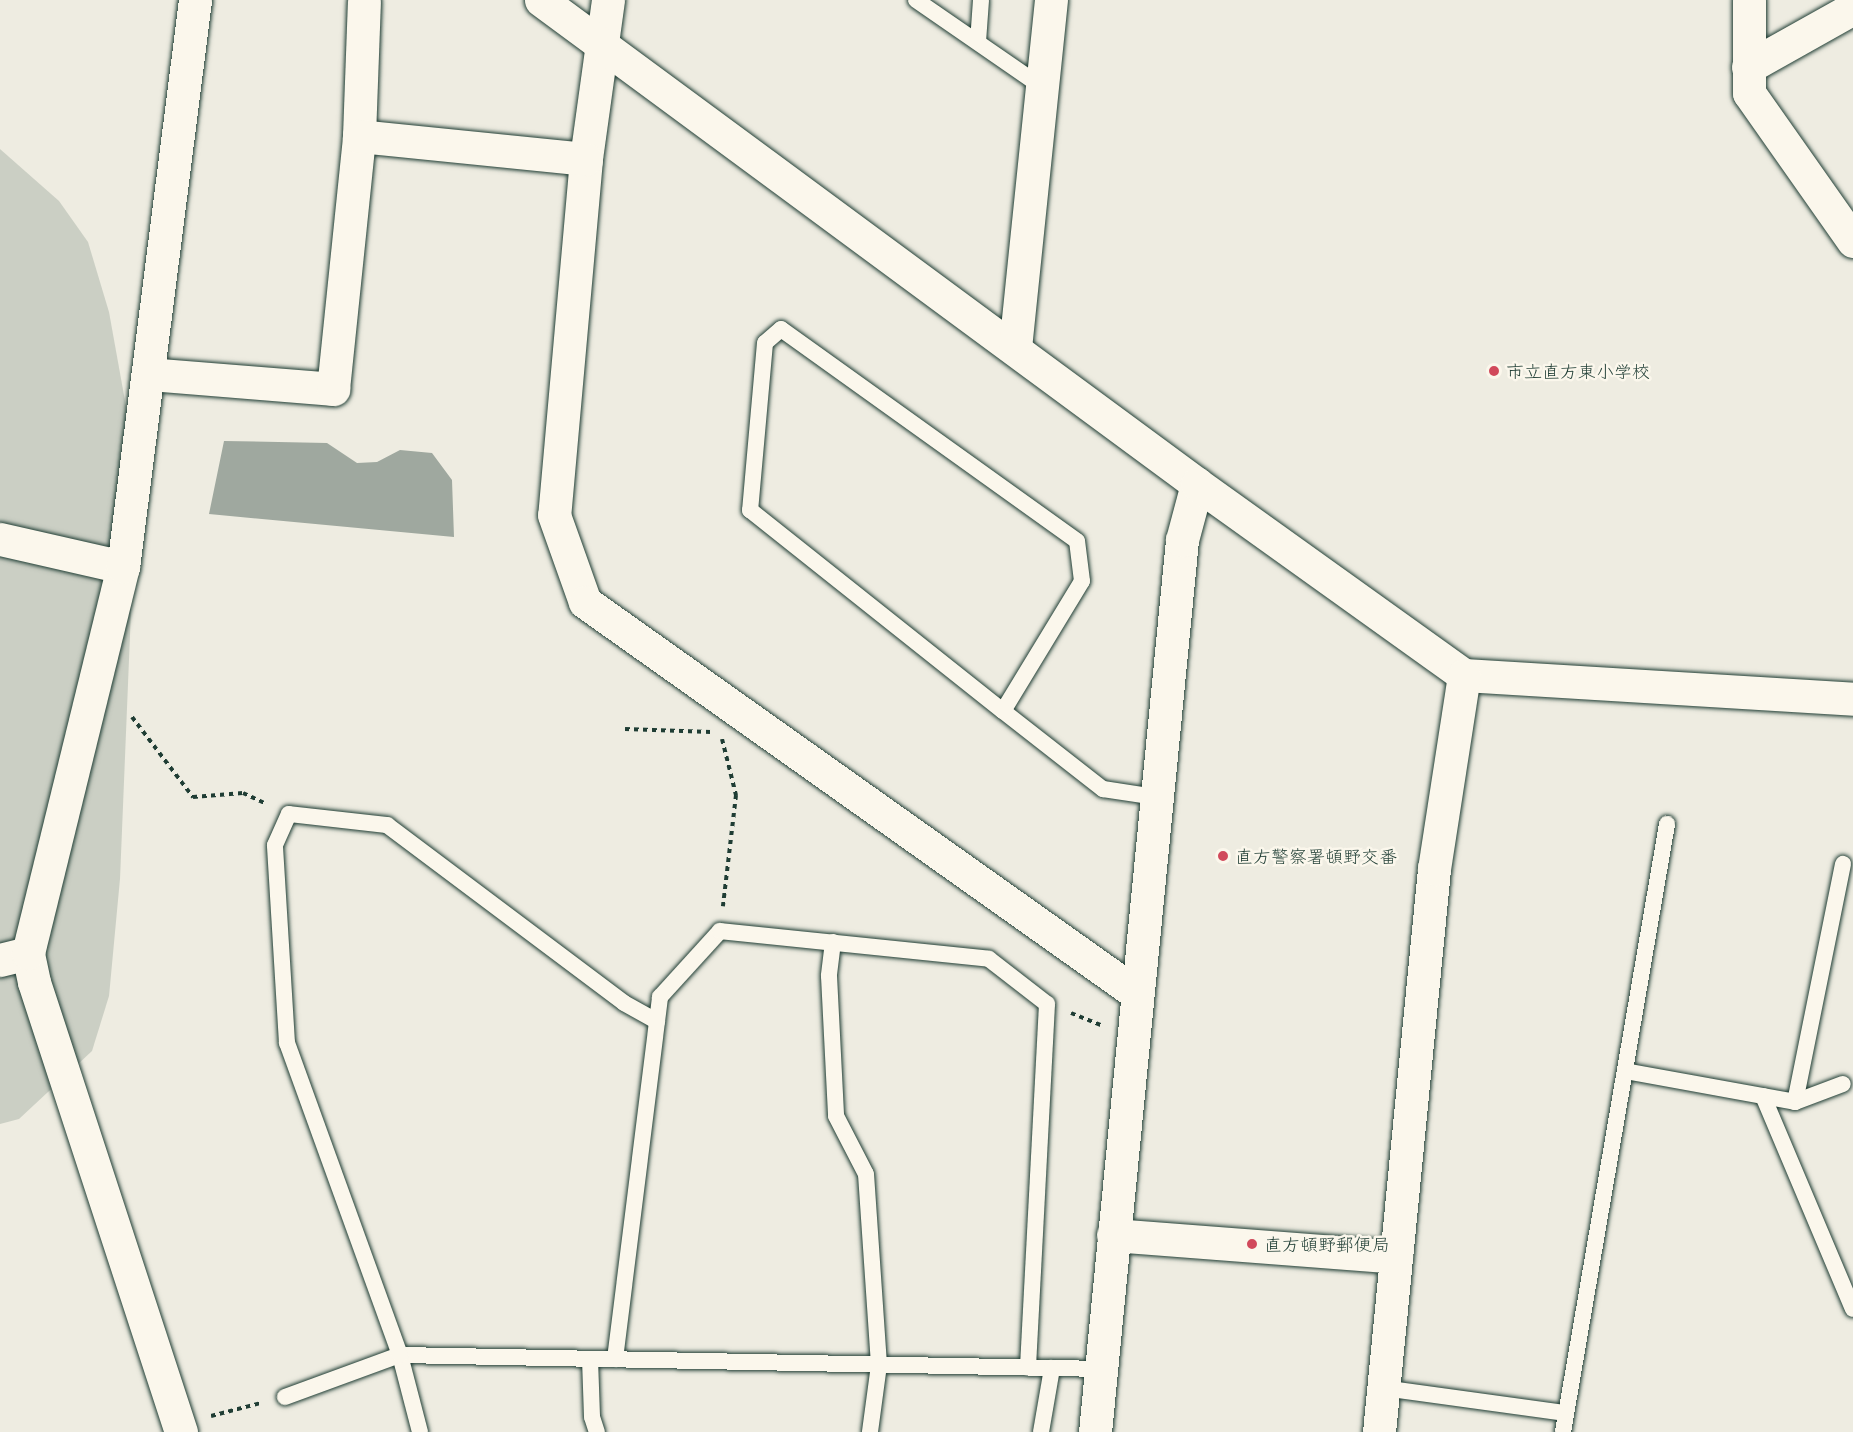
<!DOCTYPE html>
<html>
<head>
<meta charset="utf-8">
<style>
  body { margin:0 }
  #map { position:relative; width:1853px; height:1432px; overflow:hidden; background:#eeece1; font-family:"Playpen Sans","Klee One",sans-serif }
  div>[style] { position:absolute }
  .green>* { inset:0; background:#cbcfc4 }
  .water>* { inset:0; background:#9fa89f }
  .path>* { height:4px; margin-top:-2px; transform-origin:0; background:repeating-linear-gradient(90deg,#1f3d34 0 4.5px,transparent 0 9px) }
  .roads { filter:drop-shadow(0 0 2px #1f3d34) drop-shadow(0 0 2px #1f3d34) }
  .lane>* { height:16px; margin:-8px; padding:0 8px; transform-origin:8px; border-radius:8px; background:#fbf7ec }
  .street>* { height:33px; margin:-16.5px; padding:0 16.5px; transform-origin:16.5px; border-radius:16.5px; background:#fbf7ec }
  .secondary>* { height:33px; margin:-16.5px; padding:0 16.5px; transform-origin:16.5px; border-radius:16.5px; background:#fbf7ec }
  .dots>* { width:16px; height:16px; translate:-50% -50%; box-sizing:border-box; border:3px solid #fbf7ec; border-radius:50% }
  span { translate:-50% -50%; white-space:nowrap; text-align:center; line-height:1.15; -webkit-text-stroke:5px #fbf7ec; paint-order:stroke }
  .poi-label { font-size:18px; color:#1f3d34 }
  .left { translate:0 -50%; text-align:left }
</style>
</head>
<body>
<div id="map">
  <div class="green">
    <div style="clip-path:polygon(0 149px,59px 201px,88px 242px,109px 312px,127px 412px,133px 562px,120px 879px,109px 996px,92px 1051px,19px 1119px,0 1124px)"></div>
  </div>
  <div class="water">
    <div style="clip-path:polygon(224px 441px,327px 443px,357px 463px,377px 462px,400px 450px,432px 453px,452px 480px,454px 537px,209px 514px)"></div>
  </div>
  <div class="path">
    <div style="left:132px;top:717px;width:101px;rotate:52.7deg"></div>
    <div style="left:193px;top:797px;width:50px;rotate:-4.6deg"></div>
    <div style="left:243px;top:793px;width:26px;rotate:25deg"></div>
    <div style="left:625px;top:729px;width:86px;rotate:2deg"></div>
    <div style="left:722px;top:739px;width:58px;rotate:76deg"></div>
    <div style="left:736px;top:795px;width:112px;rotate:96.7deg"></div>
    <div style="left:1071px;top:1013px;width:35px;rotate:22deg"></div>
    <div style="left:211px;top:1416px;width:52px;rotate:-14.6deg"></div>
  </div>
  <div class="roads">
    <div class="lane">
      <div style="left:916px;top:0;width:153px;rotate:34.6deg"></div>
      <div style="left:978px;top:42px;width:42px;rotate:-85.9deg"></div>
      <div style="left:1003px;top:711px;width:152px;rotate:-58.7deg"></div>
      <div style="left:1082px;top:581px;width:40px;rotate:-97.1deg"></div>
      <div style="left:1077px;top:541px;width:364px;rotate:-144.4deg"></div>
      <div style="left:781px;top:329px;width:21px;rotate:139deg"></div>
      <div style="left:765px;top:343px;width:168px;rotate:95.1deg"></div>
      <div style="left:750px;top:510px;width:323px;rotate:38.5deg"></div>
      <div style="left:1003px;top:711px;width:127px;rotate:38deg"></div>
      <div style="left:1103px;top:789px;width:54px;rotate:8.6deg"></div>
      <div style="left:833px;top:942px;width:34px;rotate:97deg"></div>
      <div style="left:829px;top:976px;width:140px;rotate:87.1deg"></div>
      <div style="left:836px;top:1116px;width:65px;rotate:62.7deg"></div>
      <div style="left:866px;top:1174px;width:191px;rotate:86.1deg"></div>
      <div style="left:879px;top:1365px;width:68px;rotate:97.7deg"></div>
      <div style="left:1625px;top:1071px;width:173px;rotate:10.3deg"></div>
      <div style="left:1795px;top:1102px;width:51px;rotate:-20.6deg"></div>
      <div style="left:1763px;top:1096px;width:231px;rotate:67.1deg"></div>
      <div style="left:1795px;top:1102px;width:243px;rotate:-78.6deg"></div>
      <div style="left:590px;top:1359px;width:58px;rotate:88deg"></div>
      <div style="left:592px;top:1417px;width:16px;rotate:72deg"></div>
      <div style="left:615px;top:1359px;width:365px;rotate:-82.9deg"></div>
      <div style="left:660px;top:997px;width:89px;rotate:-47.7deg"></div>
      <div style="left:720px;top:931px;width:270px;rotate:5.9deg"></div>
      <div style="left:989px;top:959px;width:73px;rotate:37.8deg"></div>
      <div style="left:1047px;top:1004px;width:364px;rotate:93deg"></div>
      <div style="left:1383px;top:1388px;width:184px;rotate:7.8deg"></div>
      <div style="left:285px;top:1397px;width:122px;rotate:-20.1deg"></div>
      <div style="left:400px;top:1355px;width:701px;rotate:1.14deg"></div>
      <div style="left:420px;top:1432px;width:80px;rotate:-104.6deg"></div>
      <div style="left:400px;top:1355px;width:332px;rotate:-109.9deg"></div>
      <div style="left:287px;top:1043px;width:198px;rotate:-93.5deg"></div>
      <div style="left:275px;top:845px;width:34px;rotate:-66deg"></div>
      <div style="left:289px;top:814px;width:99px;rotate:6.4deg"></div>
      <div style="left:387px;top:825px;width:296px;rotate:36.9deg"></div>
      <div style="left:624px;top:1003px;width:38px;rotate:29deg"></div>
      <div style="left:1041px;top:1432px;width:65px;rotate:-80.2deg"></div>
      <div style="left:1563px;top:1432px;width:617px;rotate:-80.29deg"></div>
    </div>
    <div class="street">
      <div style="left:608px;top:0;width:161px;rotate:97.9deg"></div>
      <div style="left:586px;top:159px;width:357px;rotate:95.1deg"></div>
      <div style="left:554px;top:515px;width:92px;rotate:70.4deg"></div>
      <div style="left:585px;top:602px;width:676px;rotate:35.36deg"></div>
      <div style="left:1749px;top:0;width:93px;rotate:90deg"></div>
      <div style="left:1749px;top:93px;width:181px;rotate:54.9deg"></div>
      <div style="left:1748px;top:67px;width:120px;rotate:-29.3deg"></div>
      <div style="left:359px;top:136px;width:134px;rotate:-87.9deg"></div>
      <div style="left:148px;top:374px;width:186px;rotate:4.6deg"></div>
      <div style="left:333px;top:389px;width:254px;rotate:-84.1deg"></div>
      <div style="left:359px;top:136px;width:228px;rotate:5.8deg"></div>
      <div style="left:0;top:539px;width:126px;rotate:12.8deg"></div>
      <div style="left:1113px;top:1235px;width:284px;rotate:4.4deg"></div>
      <div style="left:1095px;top:1432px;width:896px;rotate:-84.43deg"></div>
      <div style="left:1182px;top:540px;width:58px;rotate:-75deg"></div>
    </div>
    <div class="secondary">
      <div style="left:541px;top:0;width:815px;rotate:36.42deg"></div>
      <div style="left:1197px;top:484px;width:328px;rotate:35.6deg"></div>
      <div style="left:1464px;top:675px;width:390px;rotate:3.5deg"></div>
      <div style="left:1015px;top:348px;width:350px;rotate:-84.1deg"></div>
      <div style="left:0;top:960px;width:29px;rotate:-14deg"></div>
      <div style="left:181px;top:1432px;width:473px;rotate:-108.1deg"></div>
      <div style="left:34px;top:982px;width:30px;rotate:-102deg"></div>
      <div style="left:28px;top:953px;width:398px;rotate:-76.2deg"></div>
      <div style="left:123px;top:567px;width:572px;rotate:-82.76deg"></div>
      <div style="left:1379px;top:1432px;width:566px;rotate:-84.42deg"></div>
      <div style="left:1434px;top:869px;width:196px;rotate:-81.2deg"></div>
    </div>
  </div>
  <div class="dots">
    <div style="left:1494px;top:371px;background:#d1495b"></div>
    <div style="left:1223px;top:856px;background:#d1495b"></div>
    <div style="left:1252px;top:1244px;background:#d1495b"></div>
  </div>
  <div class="poi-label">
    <span class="left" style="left:1506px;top:371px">市立直方東小学校</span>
    <span class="left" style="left:1235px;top:856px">直方警察署頓野交番</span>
    <span class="left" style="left:1264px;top:1244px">直方頓野郵便局</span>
  </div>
</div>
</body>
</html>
